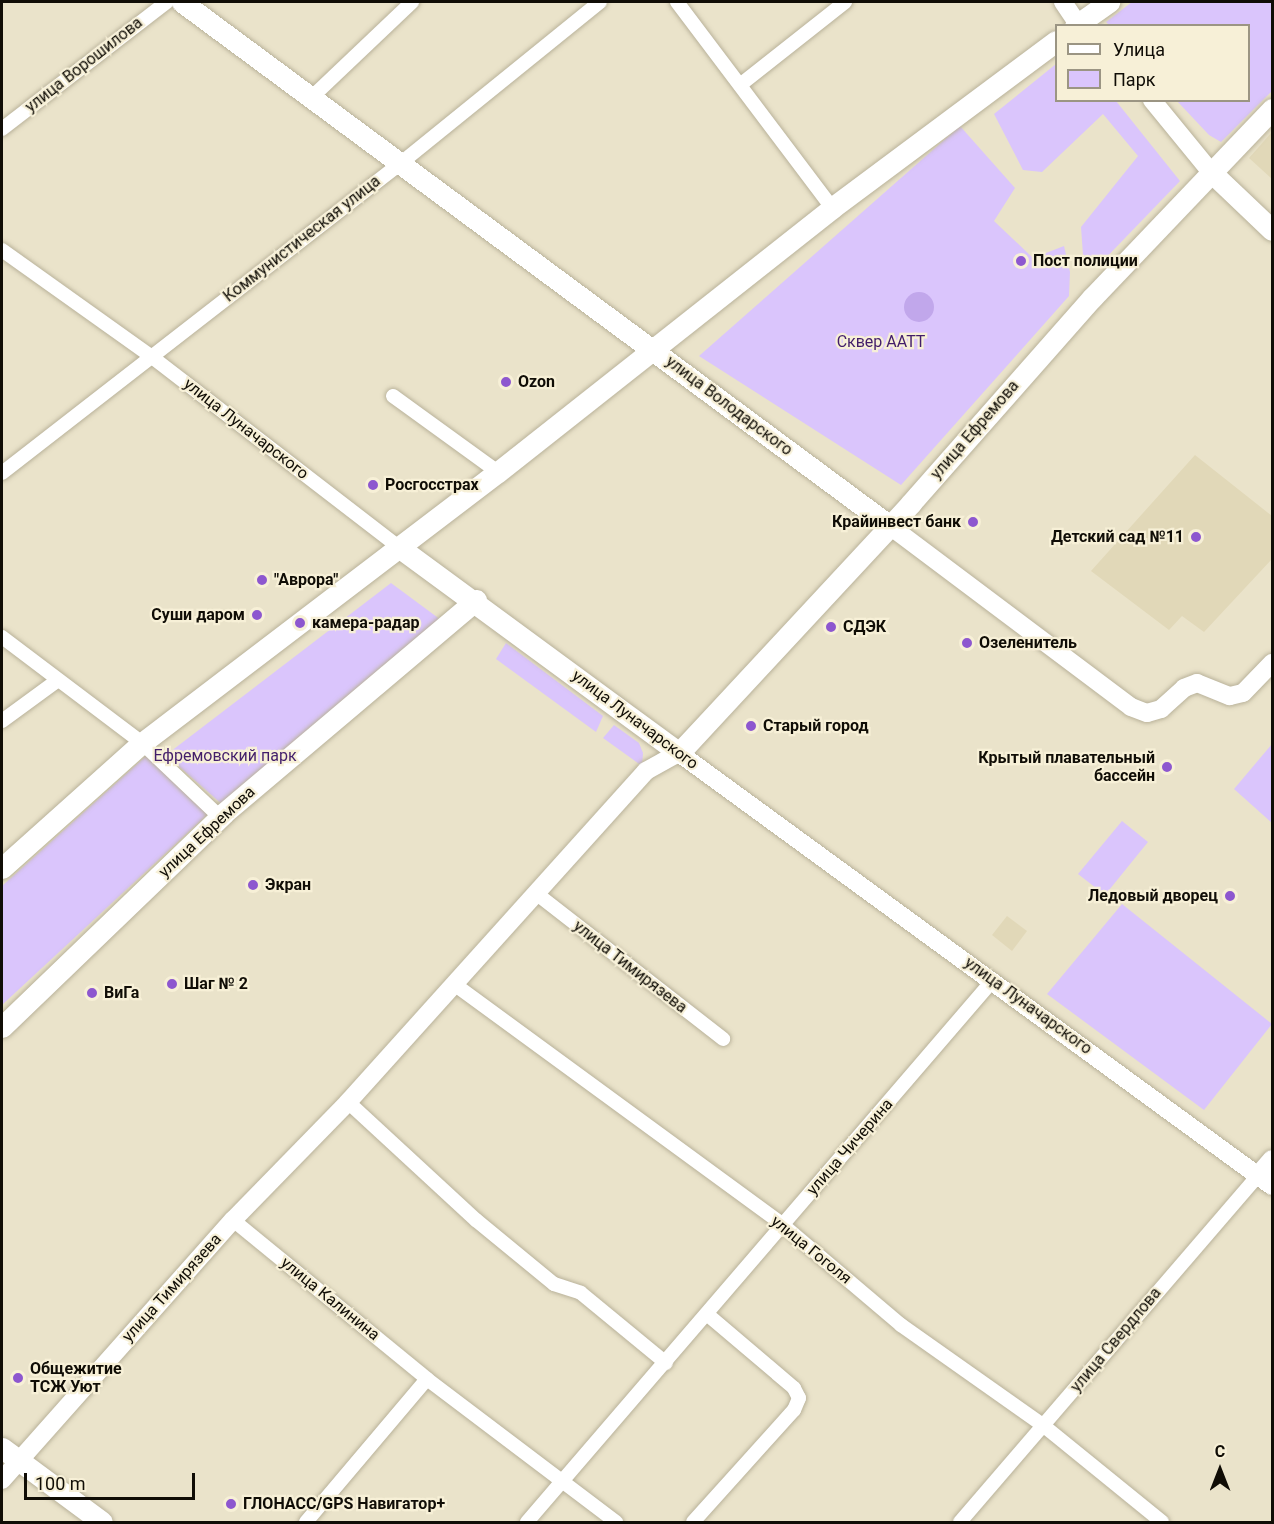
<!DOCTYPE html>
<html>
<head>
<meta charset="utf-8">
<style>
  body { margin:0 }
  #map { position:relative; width:1274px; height:1524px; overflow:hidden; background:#eae3ca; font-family:Roboto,sans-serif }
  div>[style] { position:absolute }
  .built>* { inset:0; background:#e1d8b8 }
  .green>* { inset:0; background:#dac5fc }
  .water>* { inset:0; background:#c1a7eb }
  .round { border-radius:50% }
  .roads { filter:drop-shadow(0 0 2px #b9b29a) drop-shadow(0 0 2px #b9b29a) }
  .street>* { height:14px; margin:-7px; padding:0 7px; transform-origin:7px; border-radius:7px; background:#fff }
  .secondary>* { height:18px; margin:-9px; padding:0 9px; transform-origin:9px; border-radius:9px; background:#fff }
  .primary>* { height:21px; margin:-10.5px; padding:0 10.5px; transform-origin:10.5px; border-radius:10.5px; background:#fff }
  .dots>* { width:16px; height:16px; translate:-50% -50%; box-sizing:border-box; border:3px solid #f7f0d7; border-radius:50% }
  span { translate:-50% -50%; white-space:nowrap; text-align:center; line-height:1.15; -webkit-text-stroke:4.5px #f7f0d7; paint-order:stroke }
  .street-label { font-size:16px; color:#100d06 }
  .poi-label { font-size:16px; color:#100d06; font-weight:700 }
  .left { translate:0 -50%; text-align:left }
  .right { translate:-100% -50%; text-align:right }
  .park-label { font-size:16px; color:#421d6a }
  .frame { position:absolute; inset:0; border:3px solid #100d06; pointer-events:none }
  .legend { position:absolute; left:1055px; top:24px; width:195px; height:78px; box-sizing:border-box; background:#f7f0d7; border:2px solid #9b9583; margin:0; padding:8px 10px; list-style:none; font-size:18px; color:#100d06 }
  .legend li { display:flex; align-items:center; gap:12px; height:30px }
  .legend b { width:30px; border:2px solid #9b9583 }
  .north { position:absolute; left:1190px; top:1440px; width:60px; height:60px; -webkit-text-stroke:4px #f7f0d7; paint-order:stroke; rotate:0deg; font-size:16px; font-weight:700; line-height:24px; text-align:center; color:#100d06 }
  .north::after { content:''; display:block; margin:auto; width:21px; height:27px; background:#100d06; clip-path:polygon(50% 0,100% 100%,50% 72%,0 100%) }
  .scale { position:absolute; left:24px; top:1473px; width:171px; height:27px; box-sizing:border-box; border:3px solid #100d06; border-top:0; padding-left:8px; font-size:18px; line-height:21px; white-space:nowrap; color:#100d06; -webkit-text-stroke:4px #f7f0d7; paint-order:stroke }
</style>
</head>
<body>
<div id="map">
  <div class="built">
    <div style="clip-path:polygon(1272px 132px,1272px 179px,1249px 158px)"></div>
    <div style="clip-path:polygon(1195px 455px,1272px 516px,1272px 559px,1204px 632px,1182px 616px,1169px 630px,1091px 571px)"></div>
    <div style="clip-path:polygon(1007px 916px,1027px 931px,1012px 951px,992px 935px)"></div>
  </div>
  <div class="green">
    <div style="clip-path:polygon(1132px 2px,1272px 2px,1272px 91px,1221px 142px,1209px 135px,1177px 101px,1248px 100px,1248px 26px,1109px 25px,1106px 22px)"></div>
    <div style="clip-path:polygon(1056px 64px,1056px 100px,1116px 101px,1180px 181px,1099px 265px,1083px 255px,1081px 227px,1138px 156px,1103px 114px,1042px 172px,1023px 170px,994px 114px)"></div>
    <div style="clip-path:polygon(960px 126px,1015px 188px,994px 221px,1033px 258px,1064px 246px,1070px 272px,1069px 296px,901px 485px,699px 356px)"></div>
    <div style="clip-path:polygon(391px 583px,441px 620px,224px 806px,166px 755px)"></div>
    <div style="clip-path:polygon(506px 643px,603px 716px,596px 732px,496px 659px)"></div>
    <div style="clip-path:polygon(614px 725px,639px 743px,643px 753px,642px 766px,603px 738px)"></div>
    <div style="clip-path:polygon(1272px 744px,1272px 823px,1234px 789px)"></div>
    <div style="clip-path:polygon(146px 756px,209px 813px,2px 1005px,2px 886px)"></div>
    <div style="clip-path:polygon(1122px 821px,1148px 842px,1105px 895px,1078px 874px)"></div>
    <div style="clip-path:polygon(1122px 904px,1272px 1024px,1204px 1110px,1047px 994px)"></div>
  </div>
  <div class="water">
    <div class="round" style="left:904px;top:292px;width:30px;height:30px"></div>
  </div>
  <div class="roads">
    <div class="street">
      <div style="left:677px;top:2px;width:258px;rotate:53deg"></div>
      <div style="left:740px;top:85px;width:134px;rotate:-38.3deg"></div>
      <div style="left:312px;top:97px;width:138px;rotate:-43.5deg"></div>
      <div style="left:2px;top:129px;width:208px;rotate:-37.6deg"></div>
      <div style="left:2px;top:250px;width:184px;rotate:35.5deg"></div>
      <div style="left:152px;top:357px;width:313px;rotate:37.6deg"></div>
      <div style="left:393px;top:396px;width:130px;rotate:35.9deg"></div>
      <div style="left:2px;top:473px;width:505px;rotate:-37.85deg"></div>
      <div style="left:401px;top:163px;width:256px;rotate:-39deg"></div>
      <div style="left:2px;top:637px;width:176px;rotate:37.1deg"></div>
      <div style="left:142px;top:743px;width:108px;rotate:43.5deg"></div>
      <div style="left:2px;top:721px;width:69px;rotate:-36.2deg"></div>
      <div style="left:537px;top:894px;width:236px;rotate:37.9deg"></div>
      <div style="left:454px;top:984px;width:408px;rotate:36.2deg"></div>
      <div style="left:783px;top:1225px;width:155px;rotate:40.3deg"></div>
      <div style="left:901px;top:1325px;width:175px;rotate:35.2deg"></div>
      <div style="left:1044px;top:1426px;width:152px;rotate:39.1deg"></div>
      <div style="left:348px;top:1102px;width:174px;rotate:42.7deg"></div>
      <div style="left:476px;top:1220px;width:101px;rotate:39.4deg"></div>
      <div style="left:554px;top:1284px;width:28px;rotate:18deg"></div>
      <div style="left:581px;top:1293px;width:110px;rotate:39.5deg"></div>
      <div style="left:233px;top:1220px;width:251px;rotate:39.3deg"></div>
      <div style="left:427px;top:1379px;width:237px;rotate:37.1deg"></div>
      <div style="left:306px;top:1522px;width:187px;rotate:-49.8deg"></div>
      <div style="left:527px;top:1522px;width:715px;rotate:-49.31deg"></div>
      <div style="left:693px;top:1522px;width:151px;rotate:-48deg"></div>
      <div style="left:794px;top:1410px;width:13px;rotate:-67deg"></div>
      <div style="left:799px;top:1398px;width:11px;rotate:-117deg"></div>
      <div style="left:794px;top:1388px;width:113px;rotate:-139.7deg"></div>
      <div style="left:960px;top:1522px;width:457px;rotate:-49.3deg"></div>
    </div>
    <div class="secondary">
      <div style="left:1063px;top:2px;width:29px;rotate:56deg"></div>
      <div style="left:1152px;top:100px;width:93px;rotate:50.7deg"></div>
      <div style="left:890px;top:526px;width:301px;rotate:36.9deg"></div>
      <div style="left:1131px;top:707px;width:17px;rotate:21deg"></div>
      <div style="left:1147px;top:713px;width:15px;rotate:-16deg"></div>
      <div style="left:1161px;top:709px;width:31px;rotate:-42deg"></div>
      <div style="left:1184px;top:688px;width:14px;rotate:-21deg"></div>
      <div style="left:1197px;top:683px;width:35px;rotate:22deg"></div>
      <div style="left:1230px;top:696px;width:13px;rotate:-13deg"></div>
      <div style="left:1243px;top:693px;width:42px;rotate:-46deg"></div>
      <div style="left:1258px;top:1175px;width:21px;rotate:-49deg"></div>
      <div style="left:2px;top:1480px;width:348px;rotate:-48.4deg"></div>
      <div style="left:233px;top:1220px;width:165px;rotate:-45.7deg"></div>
      <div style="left:348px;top:1102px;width:445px;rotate:-48deg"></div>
      <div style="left:646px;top:771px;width:38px;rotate:-29deg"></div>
      <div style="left:679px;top:753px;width:734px;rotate:36.14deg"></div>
    </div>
    <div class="primary">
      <div style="left:182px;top:2px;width:881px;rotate:36.51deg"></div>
      <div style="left:1075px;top:26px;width:42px;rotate:-35.2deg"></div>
      <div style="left:1211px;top:172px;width:84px;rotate:43.6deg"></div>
      <div style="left:400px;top:548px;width:346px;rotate:36.3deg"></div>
      <div style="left:679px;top:753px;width:341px;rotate:-47.1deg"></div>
      <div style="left:911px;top:503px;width:273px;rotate:-48.6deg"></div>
      <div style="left:1092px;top:298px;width:261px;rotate:-46.4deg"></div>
      <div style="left:2px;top:868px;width:188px;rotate:-41.8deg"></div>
      <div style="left:142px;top:743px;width:447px;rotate:-37.3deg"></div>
      <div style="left:498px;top:472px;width:426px;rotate:-38.3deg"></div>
      <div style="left:832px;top:208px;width:279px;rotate:-36.7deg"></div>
      <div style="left:2px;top:1027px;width:308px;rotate:-43.9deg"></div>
      <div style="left:224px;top:813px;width:330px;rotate:-40.2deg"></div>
      <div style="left:2px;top:1448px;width:124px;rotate:36.5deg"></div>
    </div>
  </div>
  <div class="dots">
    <div style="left:1021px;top:261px;background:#8d57cf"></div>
    <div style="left:506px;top:382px;background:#8d57cf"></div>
    <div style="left:373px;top:485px;background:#8d57cf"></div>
    <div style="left:973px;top:522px;background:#8d57cf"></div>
    <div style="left:1196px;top:537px;background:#8d57cf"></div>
    <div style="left:262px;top:580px;background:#8d57cf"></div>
    <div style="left:257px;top:615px;background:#8d57cf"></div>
    <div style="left:300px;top:623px;background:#8d57cf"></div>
    <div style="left:831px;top:627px;background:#8d57cf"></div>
    <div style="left:967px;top:643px;background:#8d57cf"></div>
    <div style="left:751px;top:726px;background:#8d57cf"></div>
    <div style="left:1167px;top:767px;background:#8d57cf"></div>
    <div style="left:253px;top:885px;background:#8d57cf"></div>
    <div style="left:1230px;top:896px;background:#8d57cf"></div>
    <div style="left:172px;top:984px;background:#8d57cf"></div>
    <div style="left:92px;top:993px;background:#8d57cf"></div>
    <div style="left:18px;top:1378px;background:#8d57cf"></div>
    <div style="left:231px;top:1504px;background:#8d57cf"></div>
  </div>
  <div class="street-label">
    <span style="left:84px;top:65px;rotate:-38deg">улица Ворошилова</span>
    <span style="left:302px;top:239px;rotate:-38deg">Коммунистическая улица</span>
    <span style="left:729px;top:406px;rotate:37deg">улица Володарского</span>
    <span style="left:246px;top:429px;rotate:38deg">улица Луначарского</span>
    <span style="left:975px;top:430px;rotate:-49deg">улица Ефремова</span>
    <span style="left:635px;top:720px;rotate:37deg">улица Луначарского</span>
    <span style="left:207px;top:832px;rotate:-43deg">улица Ефремова</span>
    <span style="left:630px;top:967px;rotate:38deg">улица Тимирязева</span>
    <span style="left:1028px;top:1006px;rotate:36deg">улица Луначарского</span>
    <span style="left:850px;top:1147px;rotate:-49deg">улица Чичерина</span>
    <span style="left:811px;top:1250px;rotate:39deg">улица Гоголя</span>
    <span style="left:172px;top:1288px;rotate:-48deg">улица Тимирязева</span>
    <span style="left:330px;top:1299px;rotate:39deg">улица Калинина</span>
    <span style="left:1116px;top:1340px;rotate:-50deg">улица Свердлова</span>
  </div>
  <div class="poi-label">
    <span class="left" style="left:1033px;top:261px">Пост полиции</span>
    <span class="left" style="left:518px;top:382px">Ozon</span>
    <span class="left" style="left:385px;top:485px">Росгосстрах</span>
    <span class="right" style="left:961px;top:522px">Крайинвест банк</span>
    <span class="right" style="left:1184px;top:537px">Детский сад №11</span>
    <span class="left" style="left:274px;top:580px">"Аврора"</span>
    <span class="right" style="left:245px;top:615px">Суши даром</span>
    <span class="left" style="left:312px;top:623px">камера-радар</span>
    <span class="left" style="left:843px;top:627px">СДЭК</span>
    <span class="left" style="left:979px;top:643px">Озеленитель</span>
    <span class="left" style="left:763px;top:726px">Старый город</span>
    <span class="right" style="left:1155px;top:767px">Крытый плавательный<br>бассейн</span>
    <span class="left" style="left:265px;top:885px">Экран</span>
    <span class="right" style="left:1218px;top:896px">Ледовый дворец</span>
    <span class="left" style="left:184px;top:984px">Шаг № 2</span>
    <span class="left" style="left:104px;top:993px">ВиГа</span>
    <span class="left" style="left:30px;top:1378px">Общежитие<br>ТСЖ Уют</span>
    <span class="left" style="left:243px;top:1504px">ГЛОНАСС/GPS Навигатор+</span>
  </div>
  <div class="park-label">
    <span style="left:881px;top:342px">Сквер ААТТ</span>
    <span style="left:225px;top:756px">Ефремовский парк</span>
  </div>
  <div class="frame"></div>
  <ul class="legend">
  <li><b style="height:8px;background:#fff"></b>Улица</li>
  <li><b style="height:16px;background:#dac5fc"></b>Парк</li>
  </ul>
  <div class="north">С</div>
  <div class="scale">100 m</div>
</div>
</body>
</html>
